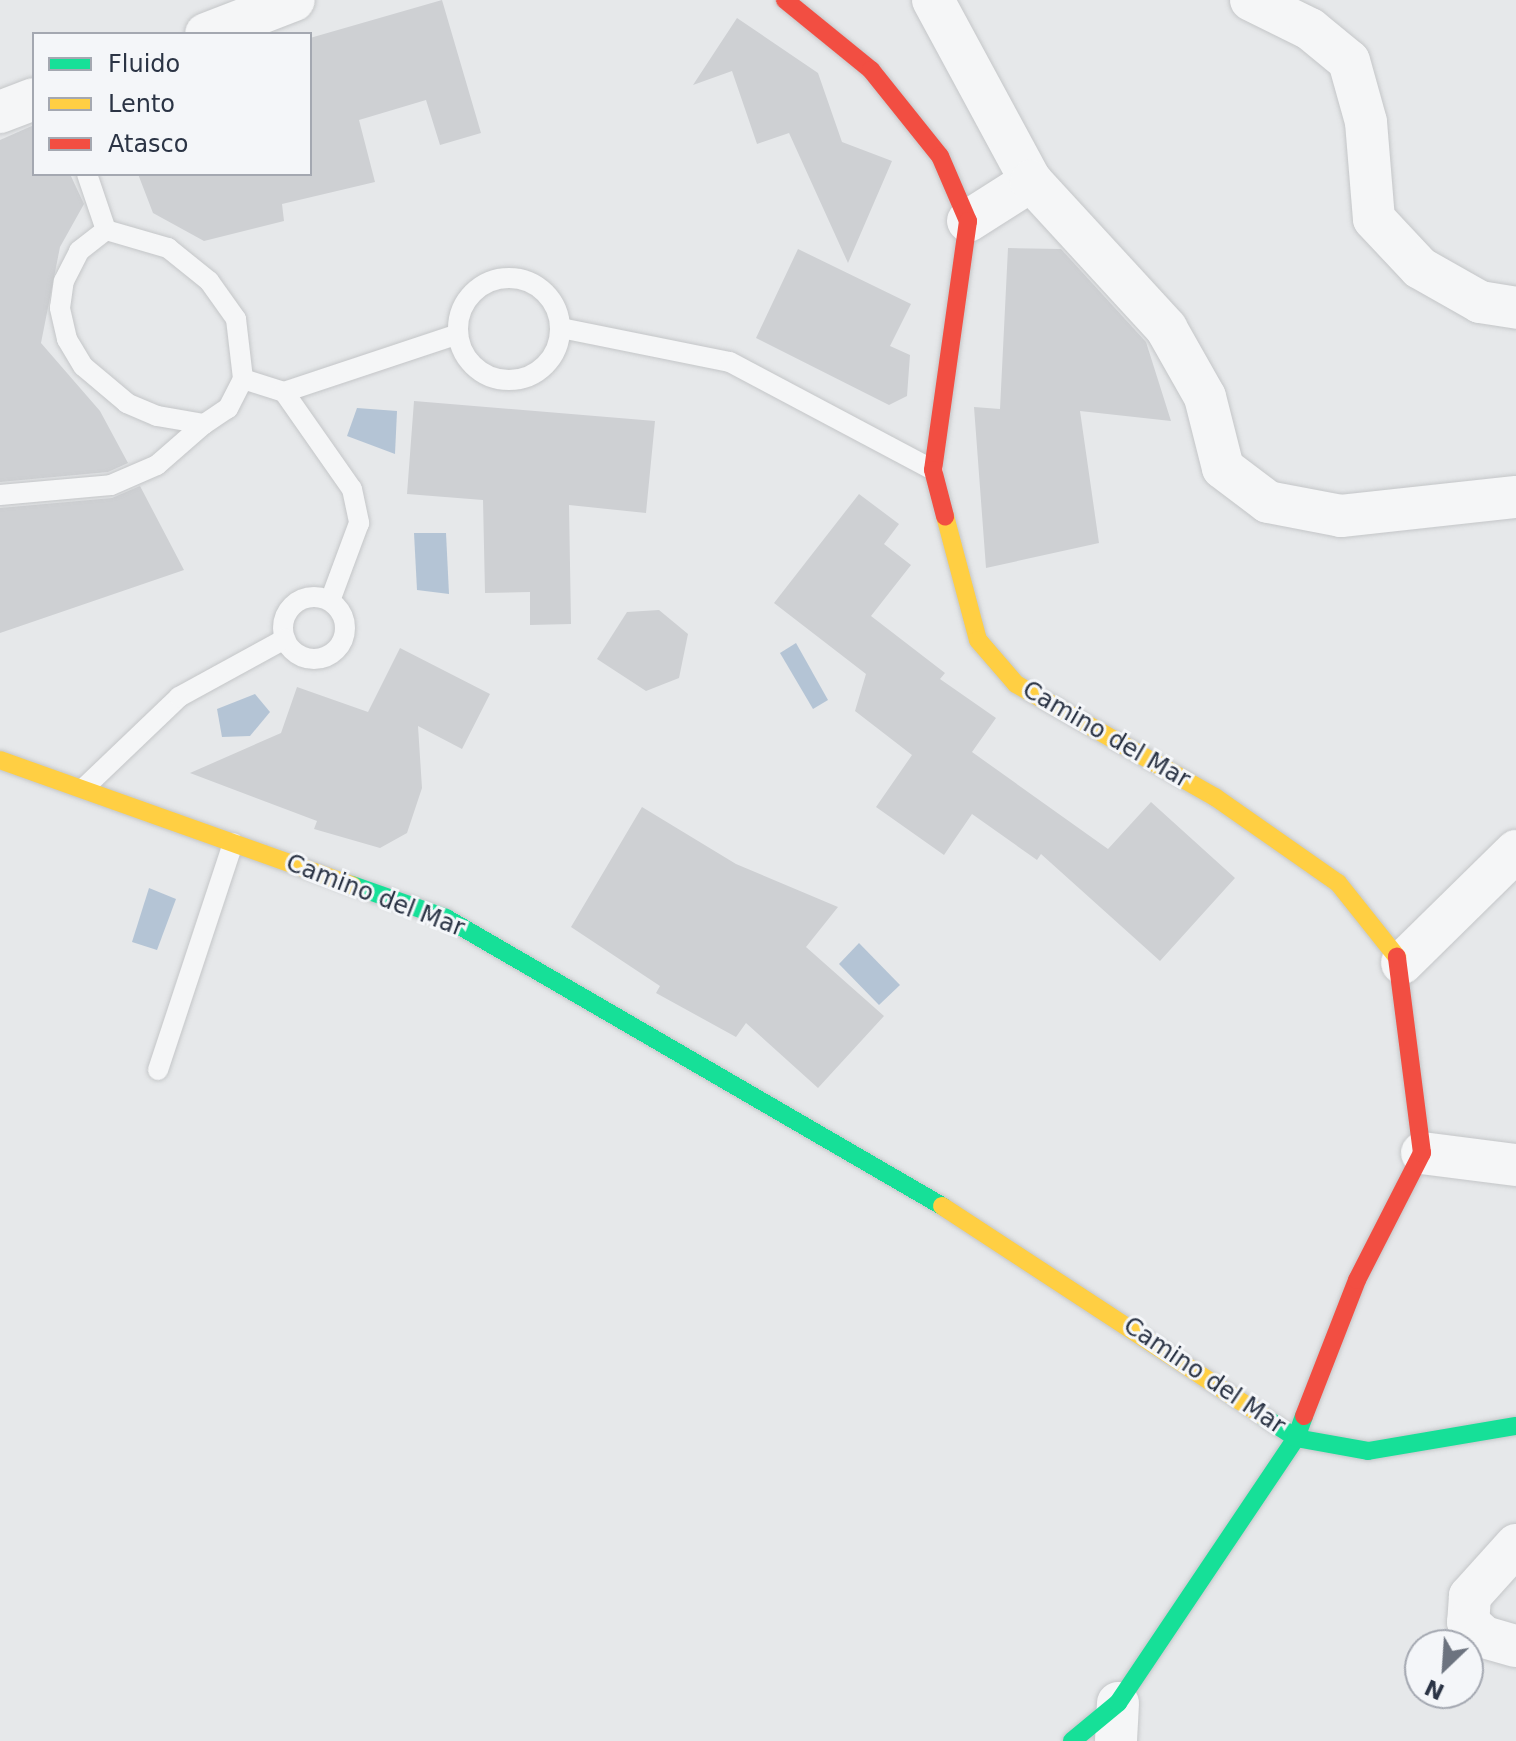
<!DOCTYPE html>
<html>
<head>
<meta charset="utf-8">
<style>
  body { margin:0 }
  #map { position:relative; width:1516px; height:1741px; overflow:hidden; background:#e6e8ea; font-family:"DejaVu Sans",sans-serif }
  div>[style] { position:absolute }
  .water>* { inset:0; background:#b4c4d5 }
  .building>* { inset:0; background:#ced0d3 }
  .roads { filter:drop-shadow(0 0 2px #c4c6c8) drop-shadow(0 0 2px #c4c6c8) }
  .lane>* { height:20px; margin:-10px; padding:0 10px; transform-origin:10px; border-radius:10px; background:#f5f6f7 }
  .lane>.ring { margin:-10px; padding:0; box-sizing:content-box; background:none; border:20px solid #f5f6f7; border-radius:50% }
  .street>* { height:42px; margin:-21px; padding:0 21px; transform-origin:21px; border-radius:21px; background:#f5f6f7 }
  .fast>* { height:18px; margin:-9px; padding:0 9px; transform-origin:9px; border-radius:9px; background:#16e098 }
  .slow>* { height:18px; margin:-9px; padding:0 9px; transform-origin:9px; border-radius:9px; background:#ffcf43 }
  .jam>* { height:18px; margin:-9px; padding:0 9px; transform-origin:9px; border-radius:9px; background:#f24e42 }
  span { translate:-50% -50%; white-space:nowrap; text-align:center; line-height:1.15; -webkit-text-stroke:6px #f4f6f9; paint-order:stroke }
  .street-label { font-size:24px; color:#2b3445 }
  .legend { position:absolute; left:32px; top:32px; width:280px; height:144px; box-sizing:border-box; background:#f4f6f9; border:2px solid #a4a8b1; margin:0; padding:10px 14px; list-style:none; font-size:24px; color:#2b3445 }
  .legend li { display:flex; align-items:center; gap:16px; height:40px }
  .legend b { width:40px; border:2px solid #a4a8b1 }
  .north { position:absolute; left:1404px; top:1629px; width:80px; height:80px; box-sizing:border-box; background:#f4f6f9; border:2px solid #a4a8b1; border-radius:50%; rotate:205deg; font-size:22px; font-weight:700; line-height:32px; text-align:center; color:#2b3445 }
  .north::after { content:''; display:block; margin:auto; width:28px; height:36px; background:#6c737f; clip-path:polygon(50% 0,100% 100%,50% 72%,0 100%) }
</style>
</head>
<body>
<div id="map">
  <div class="water">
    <div style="clip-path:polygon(357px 408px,397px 411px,395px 454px,347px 436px)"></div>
    <div style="clip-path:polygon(414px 533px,446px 533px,449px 594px,417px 590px)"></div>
    <div style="clip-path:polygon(796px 643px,828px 700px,813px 709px,780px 653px)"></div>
    <div style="clip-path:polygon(255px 694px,270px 712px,250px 736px,222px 737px,217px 709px)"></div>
    <div style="clip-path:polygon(149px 888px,176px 899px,157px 950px,132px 942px)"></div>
    <div style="clip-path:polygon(859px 943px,900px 985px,879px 1005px,839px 964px)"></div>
  </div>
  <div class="building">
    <div style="clip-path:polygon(442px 0,481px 133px,440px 145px,426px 100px,359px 120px,375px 182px,282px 204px,284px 221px,204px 241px,153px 213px,138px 174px,310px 174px,310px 38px)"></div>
    <div style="clip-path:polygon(737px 18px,818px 73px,842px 142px,892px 161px,848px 263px,789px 133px,757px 144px,732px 71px,693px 85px)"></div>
    <div style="clip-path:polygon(34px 125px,34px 174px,70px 174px,84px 204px,60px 247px,41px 343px,100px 411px,128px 463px,108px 472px,0 482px,0 140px)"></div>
    <div style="clip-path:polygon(1008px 248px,1061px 249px,1146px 342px,1171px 421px,1080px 411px,1099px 543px,986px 568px,974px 407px,1000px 409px)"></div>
    <div style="clip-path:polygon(798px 249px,911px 304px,890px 346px,910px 355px,907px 396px,889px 405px,756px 338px)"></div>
    <div style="clip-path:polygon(414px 401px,655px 421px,646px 513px,569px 505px,571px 624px,530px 625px,530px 592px,485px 593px,483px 500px,407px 494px)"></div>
    <div style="clip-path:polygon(140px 486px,184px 570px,0 633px,0 508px,112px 498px)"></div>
    <div style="clip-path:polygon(859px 494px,899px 524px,884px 544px,911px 565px,871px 616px,945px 673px,940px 679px,996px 718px,972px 752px,1108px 849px,1151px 802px,1235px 878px,1160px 961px,1041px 854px,1037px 860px,972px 814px,944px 855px,876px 807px,912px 755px,855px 711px,866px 674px,774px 603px)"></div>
    <div style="clip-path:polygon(659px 610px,688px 634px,679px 678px,646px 691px,597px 659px,627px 612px)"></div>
    <div style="clip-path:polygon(400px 648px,490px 694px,462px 749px,418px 726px,422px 788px,407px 833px,380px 848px,314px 829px,317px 821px,190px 773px,281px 733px,297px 687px,368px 712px)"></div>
    <div style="clip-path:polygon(642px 807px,736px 864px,838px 907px,806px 947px,884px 1016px,818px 1088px,746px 1023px,736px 1037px,656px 993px,660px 986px,571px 927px)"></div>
  </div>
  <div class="roads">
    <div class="lane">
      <div style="left:87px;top:174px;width:59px;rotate:71.3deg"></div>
      <div style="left:106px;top:230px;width:65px;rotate:16.2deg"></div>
      <div style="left:168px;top:248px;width:53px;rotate:38.8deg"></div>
      <div style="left:209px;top:281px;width:47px;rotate:54.6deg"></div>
      <div style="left:236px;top:319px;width:60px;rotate:83.3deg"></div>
      <div style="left:243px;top:379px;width:33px;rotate:117deg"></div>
      <div style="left:228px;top:408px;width:29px;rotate:146deg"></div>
      <div style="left:204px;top:424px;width:48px;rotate:-170.3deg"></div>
      <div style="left:157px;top:416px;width:33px;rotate:-157deg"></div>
      <div style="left:127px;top:403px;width:57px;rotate:-139.9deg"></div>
      <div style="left:83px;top:366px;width:31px;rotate:-121deg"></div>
      <div style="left:67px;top:339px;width:32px;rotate:-103deg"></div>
      <div style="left:60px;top:308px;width:27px;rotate:-82deg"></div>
      <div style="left:64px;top:281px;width:34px;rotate:-63deg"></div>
      <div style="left:79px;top:251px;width:34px;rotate:-38deg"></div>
      <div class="ring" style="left:458px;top:278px;width:82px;height:82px"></div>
      <div style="left:561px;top:328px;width:172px;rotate:11.4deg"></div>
      <div style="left:730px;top:362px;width:230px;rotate:28deg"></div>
      <div style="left:243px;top:379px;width:43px;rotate:17.6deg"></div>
      <div style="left:284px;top:392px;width:183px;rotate:-18.4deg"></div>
      <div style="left:284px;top:392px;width:118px;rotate:55deg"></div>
      <div style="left:352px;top:489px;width:35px;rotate:78deg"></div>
      <div style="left:359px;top:523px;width:83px;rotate:110.4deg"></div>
      <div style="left:0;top:495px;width:111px;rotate:-5.1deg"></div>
      <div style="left:111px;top:485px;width:50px;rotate:-23.5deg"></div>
      <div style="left:157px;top:465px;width:62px;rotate:-41.1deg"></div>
      <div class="ring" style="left:283px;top:597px;width:42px;height:42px"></div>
      <div style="left:86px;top:786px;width:129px;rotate:-43.7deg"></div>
      <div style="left:179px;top:697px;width:121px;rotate:-28.7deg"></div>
      <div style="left:158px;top:1070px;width:239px;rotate:-71.7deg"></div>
    </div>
    <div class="street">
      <div style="left:933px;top:0;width:206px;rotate:61.6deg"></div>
      <div style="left:1251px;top:0;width:66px;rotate:26.2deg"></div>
      <div style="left:1310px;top:29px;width:50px;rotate:39.4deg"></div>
      <div style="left:1349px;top:61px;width:63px;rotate:74.4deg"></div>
      <div style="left:1366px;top:122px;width:97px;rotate:85.3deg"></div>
      <div style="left:1374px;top:219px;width:67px;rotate:46.8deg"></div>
      <div style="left:1420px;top:268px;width:69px;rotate:29.5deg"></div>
      <div style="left:1480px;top:302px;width:36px;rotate:9deg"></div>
      <div style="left:206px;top:34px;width:94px;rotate:-21.1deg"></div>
      <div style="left:0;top:112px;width:36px;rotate:-21deg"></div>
      <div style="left:968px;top:221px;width:75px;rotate:-32.4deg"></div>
      <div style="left:1031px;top:181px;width:200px;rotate:47.4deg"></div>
      <div style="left:1166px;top:328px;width:79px;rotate:60.5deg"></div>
      <div style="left:1205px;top:397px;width:73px;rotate:75.8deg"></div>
      <div style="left:1223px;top:468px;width:56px;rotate:37.1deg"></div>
      <div style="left:1268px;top:502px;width:74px;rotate:10.9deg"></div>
      <div style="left:1341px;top:516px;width:176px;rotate:-6.2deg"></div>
      <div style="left:1402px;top:963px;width:160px;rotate:-44.5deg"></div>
      <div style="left:1422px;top:1153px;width:95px;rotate:7.3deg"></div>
      <div style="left:1516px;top:1545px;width:69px;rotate:132deg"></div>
      <div style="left:1470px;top:1596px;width:26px;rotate:94deg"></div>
      <div style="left:1468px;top:1622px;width:22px;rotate:43deg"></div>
      <div style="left:1484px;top:1637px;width:33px;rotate:16deg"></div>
      <div style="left:1116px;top:1741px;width:38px;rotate:-87deg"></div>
    </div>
    <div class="fast">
      <div style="left:352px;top:885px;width:100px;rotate:19.3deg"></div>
      <div style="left:446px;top:918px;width:574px;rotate:30.14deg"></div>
      <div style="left:1264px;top:1417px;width:38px;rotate:33deg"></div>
      <div style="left:1296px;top:1438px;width:73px;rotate:10.2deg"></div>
      <div style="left:1368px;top:1451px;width:150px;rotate:-9.6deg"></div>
      <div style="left:1072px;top:1741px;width:60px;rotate:-39.6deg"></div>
      <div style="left:1118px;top:1703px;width:319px;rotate:-56.1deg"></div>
      <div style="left:1296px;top:1438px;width:23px;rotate:-70deg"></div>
    </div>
    <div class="slow">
      <div style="left:945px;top:516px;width:128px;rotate:75.1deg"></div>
      <div style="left:978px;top:640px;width:58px;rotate:49.2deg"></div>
      <div style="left:1016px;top:684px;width:229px;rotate:29.6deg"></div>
      <div style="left:1215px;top:797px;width:150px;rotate:35deg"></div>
      <div style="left:1338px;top:883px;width:95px;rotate:51.4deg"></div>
      <div style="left:0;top:760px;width:374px;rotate:19.6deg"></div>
      <div style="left:942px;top:1206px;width:385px;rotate:33.2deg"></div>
    </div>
    <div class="jam">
      <div style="left:785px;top:0;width:111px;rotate:39.1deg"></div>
      <div style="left:871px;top:70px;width:110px;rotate:51.3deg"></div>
      <div style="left:940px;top:156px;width:71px;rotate:66.7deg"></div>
      <div style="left:968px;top:221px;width:251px;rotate:98deg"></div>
      <div style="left:933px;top:470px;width:48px;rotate:75.4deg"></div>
      <div style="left:1304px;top:1416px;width:146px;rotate:-68.7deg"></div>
      <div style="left:1357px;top:1280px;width:143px;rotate:-62.9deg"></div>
      <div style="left:1422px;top:1153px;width:198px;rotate:-97.3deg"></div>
    </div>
  </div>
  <div class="street-label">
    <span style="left:1106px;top:735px;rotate:30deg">Camino del Mar</span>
    <span style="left:375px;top:896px;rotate:21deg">Camino del Mar</span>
    <span style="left:1204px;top:1376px;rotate:34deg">Camino del Mar</span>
  </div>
  <ul class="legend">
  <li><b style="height:10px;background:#16e098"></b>Fluido</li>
  <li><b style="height:10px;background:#ffcf43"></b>Lento</li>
  <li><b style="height:10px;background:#f24e42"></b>Atasco</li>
  </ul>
  <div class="north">N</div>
</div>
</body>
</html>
